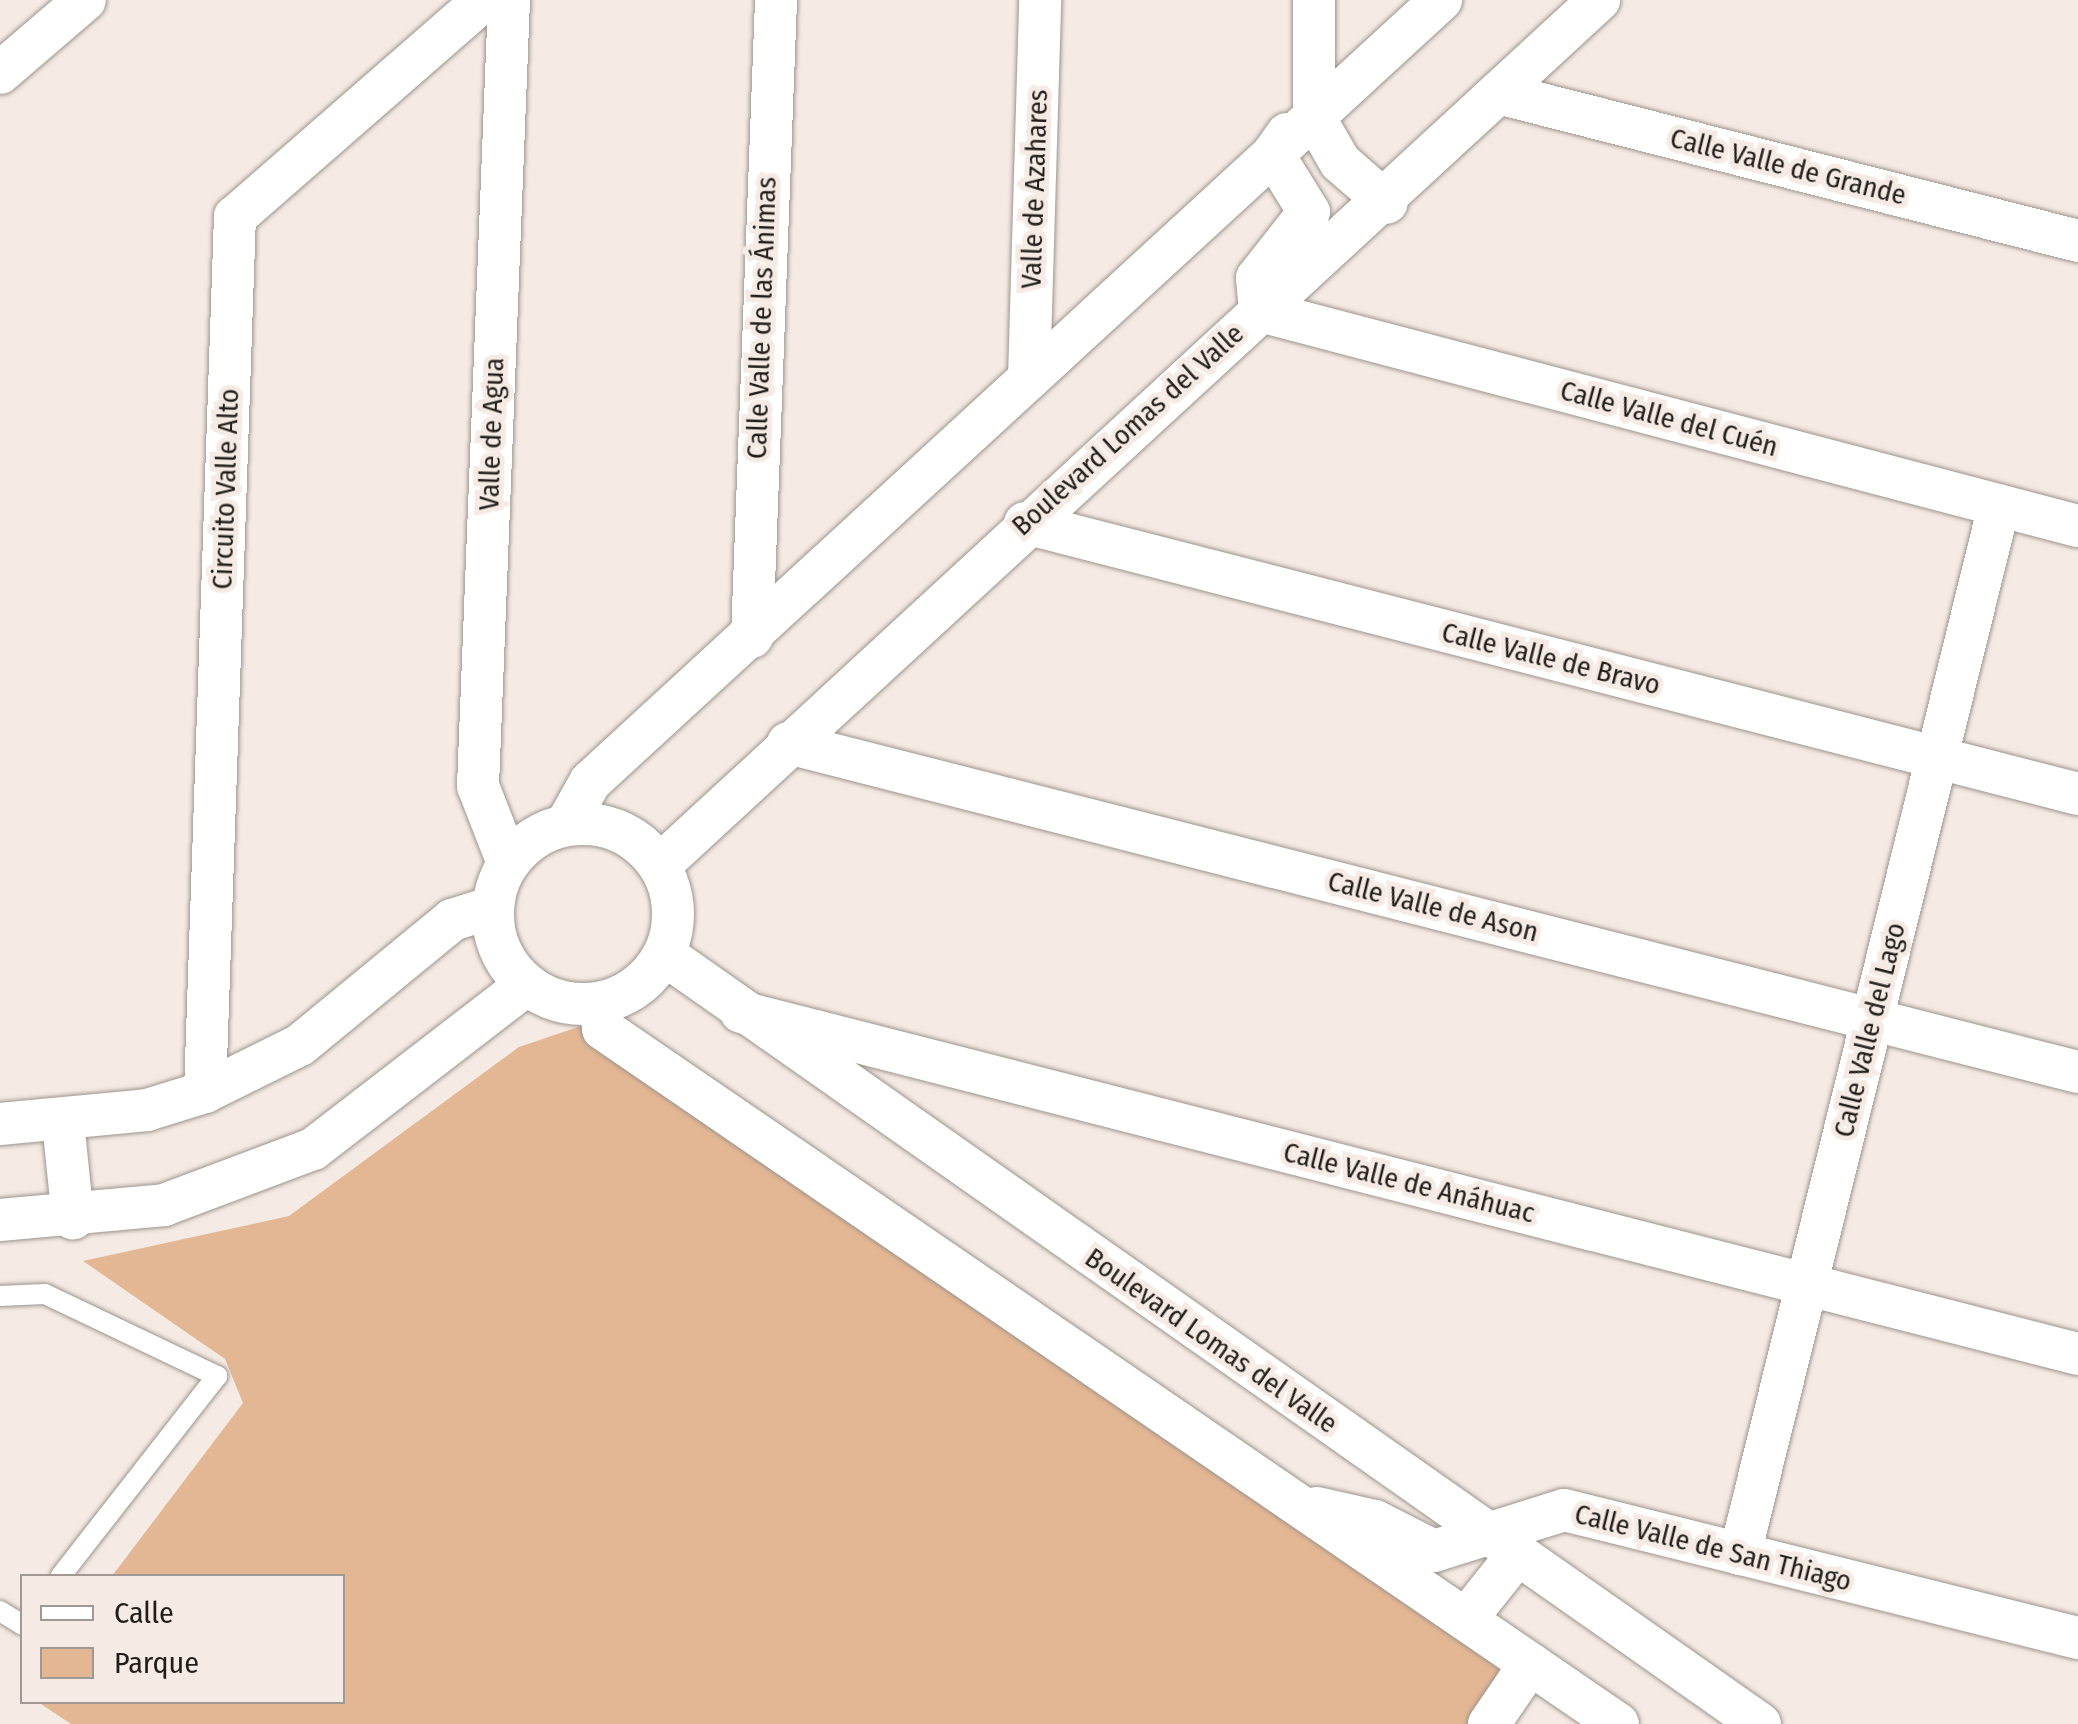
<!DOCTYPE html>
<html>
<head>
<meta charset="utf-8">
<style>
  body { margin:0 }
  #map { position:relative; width:2078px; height:1724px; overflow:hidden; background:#f5ebe4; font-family:"Fira Sans Condensed",sans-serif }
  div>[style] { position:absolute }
  .green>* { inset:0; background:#e4b794 }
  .roads { filter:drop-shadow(0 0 2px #9d948d) drop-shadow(0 0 2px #9d948d) }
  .lane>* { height:20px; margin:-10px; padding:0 10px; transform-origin:10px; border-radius:10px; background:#fff }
  .street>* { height:42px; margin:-21px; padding:0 21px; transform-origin:21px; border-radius:21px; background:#fff }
  .street>.ring { margin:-21px; padding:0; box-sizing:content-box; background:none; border:42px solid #fff; border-radius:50% }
  span { translate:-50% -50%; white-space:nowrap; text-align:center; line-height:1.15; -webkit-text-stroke:10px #f5ebe4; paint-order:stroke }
  .street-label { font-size:28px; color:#201d1a }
  .legend { position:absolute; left:20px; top:1574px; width:325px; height:130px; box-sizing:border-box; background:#f5ebe4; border:2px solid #a09993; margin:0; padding:12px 18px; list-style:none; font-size:30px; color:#201d1a }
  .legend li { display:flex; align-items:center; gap:20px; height:50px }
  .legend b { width:50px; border:2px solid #a09993 }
</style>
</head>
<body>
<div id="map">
  <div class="green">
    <div style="clip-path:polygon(581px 1026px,1517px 1673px,1481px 1724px,71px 1724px,38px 1702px,342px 1702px,342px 1576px,112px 1576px,243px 1403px,225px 1359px,83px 1261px,289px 1216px,519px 1047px)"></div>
  </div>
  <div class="roads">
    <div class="lane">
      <div style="left:0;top:1296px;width:45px;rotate:-2.5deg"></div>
      <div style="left:45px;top:1294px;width:191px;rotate:25.5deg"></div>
      <div style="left:217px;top:1376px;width:254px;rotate:128deg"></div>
      <div style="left:0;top:1611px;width:26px;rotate:32deg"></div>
    </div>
    <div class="street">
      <div style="left:1314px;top:0;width:117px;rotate:90deg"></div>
      <div style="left:1314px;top:117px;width:52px;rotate:60deg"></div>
      <div style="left:1340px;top:162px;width:62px;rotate:41.1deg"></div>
      <div style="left:0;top:73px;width:112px;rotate:-40.7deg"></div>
      <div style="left:1498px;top:93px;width:599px;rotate:14.31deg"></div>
      <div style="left:1287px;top:134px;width:24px;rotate:125deg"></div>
      <div style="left:1273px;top:154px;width:68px;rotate:58.2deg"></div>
      <div style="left:1309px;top:212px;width:84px;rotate:128.2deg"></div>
      <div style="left:1257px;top:278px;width:33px;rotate:85deg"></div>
      <div style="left:1260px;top:311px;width:846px;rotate:14.73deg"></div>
      <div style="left:1029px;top:378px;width:378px;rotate:-88.3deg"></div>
      <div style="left:1025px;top:523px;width:1087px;rotate:14.43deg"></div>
      <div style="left:752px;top:637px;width:637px;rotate:-87.84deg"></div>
      <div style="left:788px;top:743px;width:1331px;rotate:14.31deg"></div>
      <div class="ring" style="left:493px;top:824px;width:138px;height:138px"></div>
      <div style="left:566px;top:825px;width:49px;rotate:-60.8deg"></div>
      <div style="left:590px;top:782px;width:1156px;rotate:-42.58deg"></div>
      <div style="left:508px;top:863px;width:83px;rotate:-111.3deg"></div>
      <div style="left:478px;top:786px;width:787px;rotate:-87.74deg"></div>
      <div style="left:660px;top:865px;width:1277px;rotate:-42.65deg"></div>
      <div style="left:665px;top:955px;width:1338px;rotate:35.08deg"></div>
      <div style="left:600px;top:1003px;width:26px;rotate:83deg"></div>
      <div style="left:603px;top:1029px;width:1230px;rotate:34.4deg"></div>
      <div style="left:741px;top:1012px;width:1380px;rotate:14.35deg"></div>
      <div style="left:205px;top:1092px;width:876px;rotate:-88.04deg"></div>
      <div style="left:235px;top:217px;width:330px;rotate:-41.1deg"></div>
      <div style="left:63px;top:1122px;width:97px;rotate:84.1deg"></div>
      <div style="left:0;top:1124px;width:148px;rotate:-5.4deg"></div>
      <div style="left:147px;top:1110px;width:61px;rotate:-17.2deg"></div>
      <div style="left:205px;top:1092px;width:106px;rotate:-26.3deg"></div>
      <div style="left:300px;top:1045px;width:197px;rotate:-39.4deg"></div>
      <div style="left:452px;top:920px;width:43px;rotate:-17.6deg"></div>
      <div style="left:0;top:1220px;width:165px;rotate:-5.2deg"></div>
      <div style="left:164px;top:1205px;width:159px;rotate:-20.6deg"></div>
      <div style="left:313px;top:1149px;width:269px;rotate:-37.6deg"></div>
      <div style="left:1317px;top:1508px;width:59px;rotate:12.6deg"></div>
      <div style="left:1375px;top:1521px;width:66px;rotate:27deg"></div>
      <div style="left:1434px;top:1551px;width:136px;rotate:-17.5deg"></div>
      <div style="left:1564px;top:1510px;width:530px;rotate:13.98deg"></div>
      <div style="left:1740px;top:1554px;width:1080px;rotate:-76.12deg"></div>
      <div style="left:1466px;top:1619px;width:82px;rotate:-51.4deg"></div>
      <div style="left:1489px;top:1724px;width:73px;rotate:-55.7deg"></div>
    </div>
  </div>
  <div class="street-label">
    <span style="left:1788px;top:167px;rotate:14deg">Calle Valle de Grande</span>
    <span style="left:1035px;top:189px;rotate:-88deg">Valle de Azahares</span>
    <span style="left:762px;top:318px;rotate:-88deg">Calle Valle de las Ánimas</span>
    <span style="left:1669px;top:419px;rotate:15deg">Calle Valle del Cuén</span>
    <span style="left:1128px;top:430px;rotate:-42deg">Boulevard Lomas del Valle</span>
    <span style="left:492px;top:434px;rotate:-88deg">Valle de Agua</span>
    <span style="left:226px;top:489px;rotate:-88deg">Circuito Valle Alto</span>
    <span style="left:1551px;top:659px;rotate:14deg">Calle Valle de Bravo</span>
    <span style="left:1433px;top:907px;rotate:14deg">Calle Valle de Ason</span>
    <span style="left:1870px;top:1030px;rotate:-76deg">Calle Valle del Lago</span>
    <span style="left:1409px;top:1183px;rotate:14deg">Calle Valle de Anáhuac</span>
    <span style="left:1211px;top:1341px;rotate:35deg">Boulevard Lomas del Valle</span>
    <span style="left:1713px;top:1548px;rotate:14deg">Calle Valle de San Thiago</span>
  </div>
  <ul class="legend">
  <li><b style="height:12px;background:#fff"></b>Calle</li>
  <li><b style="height:28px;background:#e4b794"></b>Parque</li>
  </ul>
</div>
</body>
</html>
